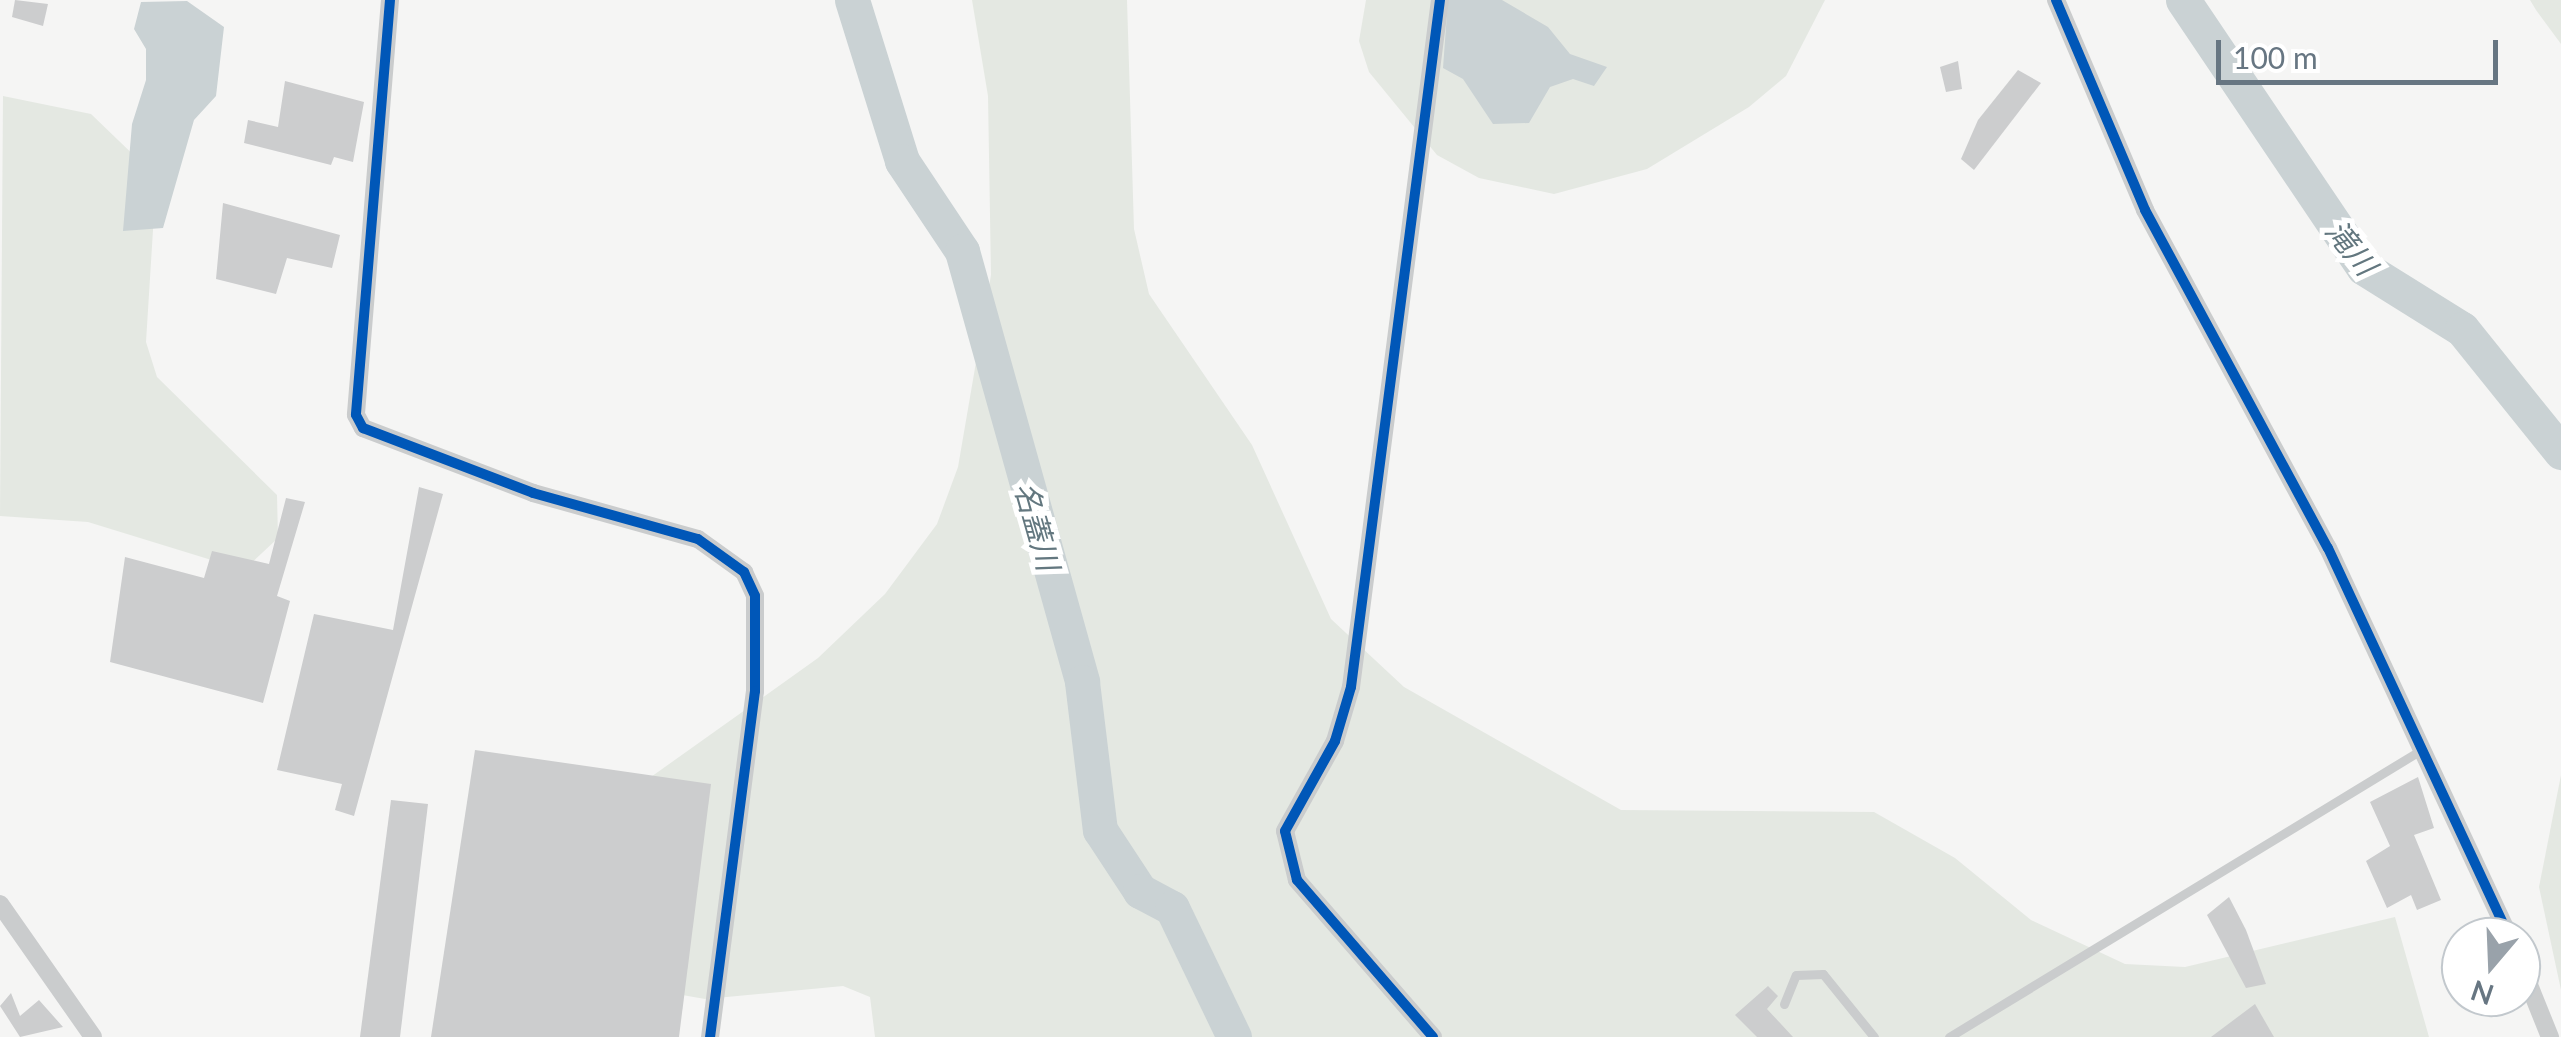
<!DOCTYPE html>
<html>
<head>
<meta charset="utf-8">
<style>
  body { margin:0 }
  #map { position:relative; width:2561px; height:1037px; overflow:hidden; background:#f5f5f4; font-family:Lato,"Noto Sans JP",sans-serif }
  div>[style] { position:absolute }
  .green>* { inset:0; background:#e4e8e2 }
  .water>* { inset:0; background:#cad2d4 }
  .river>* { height:35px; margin:-17.5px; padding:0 17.5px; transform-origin:17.5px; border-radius:17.5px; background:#cad2d4 }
  .building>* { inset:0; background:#cccdce }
  .lane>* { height:9px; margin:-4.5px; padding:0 4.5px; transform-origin:4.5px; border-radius:4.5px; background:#cacccd }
  .street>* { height:18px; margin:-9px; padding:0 9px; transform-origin:9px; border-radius:9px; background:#cacccd }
  .cycleway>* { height:10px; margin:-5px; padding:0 5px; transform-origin:5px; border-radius:5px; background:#0057b8 }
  span { translate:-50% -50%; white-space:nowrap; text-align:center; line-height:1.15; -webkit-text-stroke:10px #fff; paint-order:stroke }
  .water-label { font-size:30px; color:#63777f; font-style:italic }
  .north { position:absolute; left:2441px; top:917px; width:100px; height:100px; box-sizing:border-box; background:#fff; border:2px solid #c2c8cd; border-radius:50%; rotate:199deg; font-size:28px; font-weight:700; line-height:40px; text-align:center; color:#677682 }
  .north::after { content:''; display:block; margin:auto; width:35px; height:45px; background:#99a2aa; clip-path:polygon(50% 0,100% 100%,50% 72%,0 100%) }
  .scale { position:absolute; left:2216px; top:40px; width:282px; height:45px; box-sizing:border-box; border:5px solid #677682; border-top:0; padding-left:12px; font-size:30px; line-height:35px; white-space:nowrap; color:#677682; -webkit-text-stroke:8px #fff; paint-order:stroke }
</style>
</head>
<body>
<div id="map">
  <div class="green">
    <div style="clip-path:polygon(972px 0,1127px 0,1134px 229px,1149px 294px,1252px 445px,1331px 619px,1404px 687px,1621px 810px,1874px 812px,1955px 858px,2031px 920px,2125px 964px,2185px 967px,2395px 917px,2429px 1037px,875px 1037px,870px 997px,843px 986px,705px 999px,671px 993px,620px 799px,818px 658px,885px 594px,937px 524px,958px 467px,991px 275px,988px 96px)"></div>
    <div style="clip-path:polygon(1366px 0,1825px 0,1786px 76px,1749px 107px,1647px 169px,1554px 194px,1479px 178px,1437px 155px,1369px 72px,1359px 41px)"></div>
    <div style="clip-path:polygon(2530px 0,2561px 0,2561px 44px,2536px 10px)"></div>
    <div style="clip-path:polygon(3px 96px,91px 114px,145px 166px,154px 214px,146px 342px,157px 377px,277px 495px,278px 538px,244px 570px,88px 522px,0 516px)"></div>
    <div style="clip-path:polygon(2561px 775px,2561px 990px,2539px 887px)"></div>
  </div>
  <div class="water">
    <div style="clip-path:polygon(1448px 0,1502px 0,1548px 27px,1570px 54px,1607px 67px,1594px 86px,1573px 79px,1550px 87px,1529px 123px,1493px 124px,1463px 79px,1443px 68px)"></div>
    <div style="clip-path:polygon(187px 1px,224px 27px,216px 96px,194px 120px,163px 228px,123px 231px,132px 124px,146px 80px,146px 49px,134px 29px,141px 2px)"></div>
  </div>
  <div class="river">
    <div style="left:852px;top:0;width:169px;rotate:72.7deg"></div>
    <div style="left:902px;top:161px;width:108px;rotate:56.3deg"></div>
    <div style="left:962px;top:251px;width:447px;rotate:74.4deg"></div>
    <div style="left:1082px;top:682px;width:149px;rotate:83.1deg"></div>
    <div style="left:1100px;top:830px;width:73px;rotate:56.7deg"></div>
    <div style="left:1140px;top:891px;width:36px;rotate:28deg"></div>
    <div style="left:1172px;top:908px;width:143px;rotate:64.3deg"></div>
    <div style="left:2183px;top:0;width:323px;rotate:56deg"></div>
    <div style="left:2364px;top:268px;width:115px;rotate:31.9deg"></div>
    <div style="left:2462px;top:329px;width:158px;rotate:51.2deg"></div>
  </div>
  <div class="building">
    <div style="clip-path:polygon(15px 0,48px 4px,43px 26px,12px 17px)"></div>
    <div style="clip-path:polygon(1958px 61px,1962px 89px,1946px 92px,1940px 67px)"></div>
    <div style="clip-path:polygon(2018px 70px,2041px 83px,1974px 170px,1961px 159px,1978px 120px)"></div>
    <div style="clip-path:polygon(285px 81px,364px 102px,353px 162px,334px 157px,331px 165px,244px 143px,248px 120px,278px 127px)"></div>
    <div style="clip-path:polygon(223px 203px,340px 235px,332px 268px,287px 258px,276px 294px,216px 279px)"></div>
    <div style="clip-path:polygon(419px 487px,443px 494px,354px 816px,335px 810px,342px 784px,277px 770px,314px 614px,393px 630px)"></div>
    <div style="clip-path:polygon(286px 498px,305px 502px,277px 596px,290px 601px,263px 703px,110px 662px,125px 557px,204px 578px,212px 551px,269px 564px)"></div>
    <div style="clip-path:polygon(475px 750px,711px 784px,679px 1037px,431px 1037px)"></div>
    <div style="clip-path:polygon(2418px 777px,2434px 828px,2414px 835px,2441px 900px,2417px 910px,2411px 895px,2387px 908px,2366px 861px,2390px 846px,2370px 802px)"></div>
    <div style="clip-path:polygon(391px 800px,428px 804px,400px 1037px,360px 1037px)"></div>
    <div style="clip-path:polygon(2229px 897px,2246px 930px,2266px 984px,2246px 988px,2207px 915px)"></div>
    <div style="clip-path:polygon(1768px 986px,1778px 996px,1767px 1009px,1793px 1037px,1757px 1037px,1735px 1015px)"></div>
    <div style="clip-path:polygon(11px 993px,20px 1016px,39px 1000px,63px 1027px,20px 1037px,0 1006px)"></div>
    <div style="clip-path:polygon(2255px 1004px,2274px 1037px,2211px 1037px)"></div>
  </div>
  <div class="lane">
    <div style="left:1784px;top:1004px;width:31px;rotate:-68deg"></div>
    <div style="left:1796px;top:975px;width:27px;rotate:-2deg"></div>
    <div style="left:1823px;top:974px;width:81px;rotate:51deg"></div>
    <div style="left:1949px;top:1037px;width:552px;rotate:-31.3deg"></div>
  </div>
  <div class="street">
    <div style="left:390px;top:0;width:416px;rotate:94.7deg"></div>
    <div style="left:356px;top:415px;width:15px;rotate:62deg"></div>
    <div style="left:363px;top:428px;width:182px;rotate:20.9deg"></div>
    <div style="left:533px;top:493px;width:171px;rotate:15.6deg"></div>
    <div style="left:698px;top:539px;width:57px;rotate:35.7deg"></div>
    <div style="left:744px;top:572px;width:26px;rotate:65deg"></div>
    <div style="left:755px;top:596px;width:95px;rotate:90deg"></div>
    <div style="left:755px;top:691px;width:349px;rotate:97.4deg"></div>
    <div style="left:2056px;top:0;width:228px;rotate:67deg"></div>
    <div style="left:2145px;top:210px;width:384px;rotate:61.6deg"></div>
    <div style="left:2328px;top:548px;width:429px;rotate:65deg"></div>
    <div style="left:0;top:904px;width:162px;rotate:55deg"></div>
    <div style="left:2521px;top:965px;width:78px;rotate:68.1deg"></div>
    <div style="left:1433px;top:1037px;width:208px;rotate:-130.9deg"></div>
    <div style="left:1297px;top:880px;width:50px;rotate:-103.8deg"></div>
    <div style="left:1285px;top:831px;width:103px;rotate:-60.9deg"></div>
    <div style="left:1335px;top:741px;width:56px;rotate:-73.5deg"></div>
    <div style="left:1351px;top:687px;width:693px;rotate:-82.62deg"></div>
  </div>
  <div class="cycleway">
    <div style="left:390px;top:0;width:416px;rotate:94.7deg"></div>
    <div style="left:356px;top:415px;width:15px;rotate:62deg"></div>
    <div style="left:363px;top:428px;width:182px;rotate:20.9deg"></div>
    <div style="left:533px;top:493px;width:171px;rotate:15.6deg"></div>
    <div style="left:698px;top:539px;width:57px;rotate:35.7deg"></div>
    <div style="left:744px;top:572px;width:26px;rotate:65deg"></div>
    <div style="left:755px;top:596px;width:95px;rotate:90deg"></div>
    <div style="left:755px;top:691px;width:349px;rotate:97.4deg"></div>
    <div style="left:2056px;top:0;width:228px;rotate:67deg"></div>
    <div style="left:2145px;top:210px;width:384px;rotate:61.6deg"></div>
    <div style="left:2328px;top:548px;width:429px;rotate:65deg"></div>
    <div style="left:1433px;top:1037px;width:208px;rotate:-130.9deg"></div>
    <div style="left:1297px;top:880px;width:50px;rotate:-103.8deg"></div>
    <div style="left:1285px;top:831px;width:103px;rotate:-60.9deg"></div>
    <div style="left:1335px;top:741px;width:56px;rotate:-73.5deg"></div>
    <div style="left:1351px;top:687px;width:693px;rotate:-82.62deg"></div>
  </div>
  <div class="water-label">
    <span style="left:2352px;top:247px;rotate:51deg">滝川</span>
    <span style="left:1038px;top:526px;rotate:74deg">名蓋川</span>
  </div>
  <div class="north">N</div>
  <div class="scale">100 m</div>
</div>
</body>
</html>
